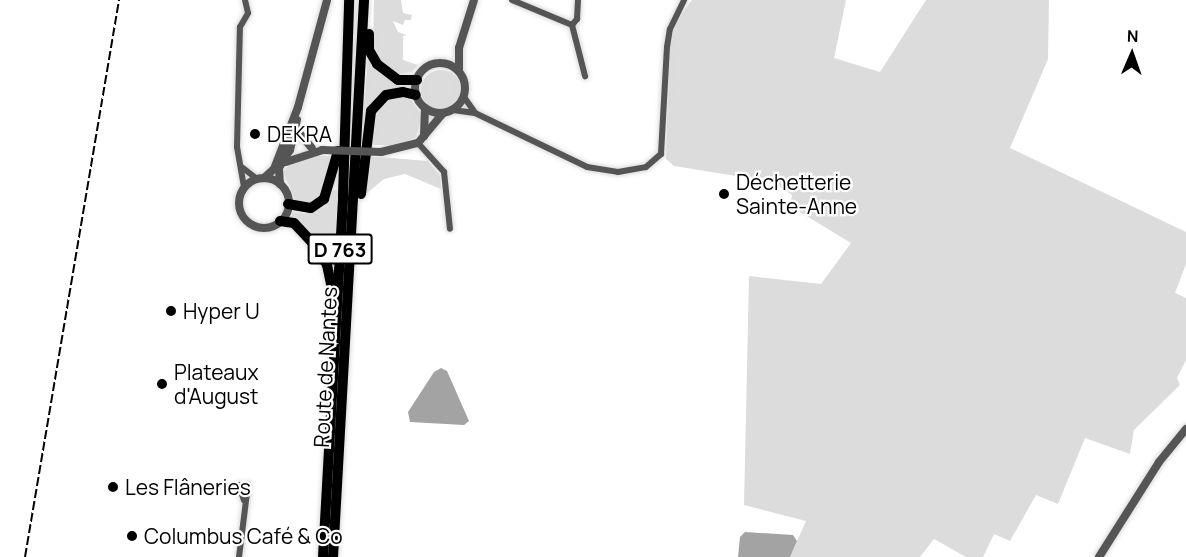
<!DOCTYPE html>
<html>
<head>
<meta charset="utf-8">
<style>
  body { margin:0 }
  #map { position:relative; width:1186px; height:557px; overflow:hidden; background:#fff; font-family:Manrope,sans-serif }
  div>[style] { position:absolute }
  .green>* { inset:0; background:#dcdcdc }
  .round { border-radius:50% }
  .water>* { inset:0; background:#a3a3a3 }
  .roads { filter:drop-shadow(0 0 2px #dbdbdb) drop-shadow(0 0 2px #dbdbdb) }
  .minor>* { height:6px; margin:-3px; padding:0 3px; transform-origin:3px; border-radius:3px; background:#555 }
  .tertiary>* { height:8px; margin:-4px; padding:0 4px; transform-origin:4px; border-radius:4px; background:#555 }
  .tertiary>.ring { margin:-4px; padding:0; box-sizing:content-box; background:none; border:8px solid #555; border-radius:50% }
  .trunk>* { height:10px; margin:-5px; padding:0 5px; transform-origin:5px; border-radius:5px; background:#000 }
  .rail>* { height:2px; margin-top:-1px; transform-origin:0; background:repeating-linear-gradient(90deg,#000 0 9px,transparent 0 12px) }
  .tertiary-bridge>* { height:8px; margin:-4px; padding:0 4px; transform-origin:4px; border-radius:4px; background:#555 }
  .dots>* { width:16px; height:16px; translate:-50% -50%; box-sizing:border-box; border:3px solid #fff; border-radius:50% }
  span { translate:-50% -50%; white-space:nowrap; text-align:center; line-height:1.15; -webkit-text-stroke:4.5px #fff; paint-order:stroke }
  .shield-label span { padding:2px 4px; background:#fff; border:2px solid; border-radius:4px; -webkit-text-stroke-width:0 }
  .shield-label { font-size:20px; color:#000; font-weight:700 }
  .poi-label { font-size:21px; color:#000 }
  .left { translate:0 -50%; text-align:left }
  .street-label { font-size:21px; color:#000 }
  .north { position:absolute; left:1102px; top:24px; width:60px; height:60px; -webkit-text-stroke:4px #fff; paint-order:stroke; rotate:2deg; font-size:16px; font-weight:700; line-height:24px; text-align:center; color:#000 }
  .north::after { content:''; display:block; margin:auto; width:21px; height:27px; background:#000; clip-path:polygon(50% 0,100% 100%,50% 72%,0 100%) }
</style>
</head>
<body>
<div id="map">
  <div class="green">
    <div style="clip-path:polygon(374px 0,401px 0,403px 13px,412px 15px,411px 20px,405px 20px,403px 25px,393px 21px,398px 32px,407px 35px,403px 36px,403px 60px,418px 65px,412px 72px,396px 74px,385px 68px,373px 48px)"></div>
    <div style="clip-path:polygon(692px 0,846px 0,834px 58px,880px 72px,926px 0,1049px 0,1048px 59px,1010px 148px,1186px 232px,1186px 264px,1175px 293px,1186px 298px,1186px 360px,1177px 378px,1180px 385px,1134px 430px,1130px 454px,1085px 438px,1058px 504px,1036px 495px,1010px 541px,994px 534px,983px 557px,966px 557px,934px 539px,920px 557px,790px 557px,806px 521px,744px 505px,749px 276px,821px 284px,851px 243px,790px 206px,792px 195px,773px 182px,674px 166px,666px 159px,670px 29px)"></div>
    <div style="clip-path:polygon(368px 55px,407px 83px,407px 89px,397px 89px,365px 120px,362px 136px)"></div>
    <div class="round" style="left:421px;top:70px;width:40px;height:40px"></div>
    <div style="clip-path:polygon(408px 96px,422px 115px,416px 137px,397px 145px,367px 145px,372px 117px,390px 97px)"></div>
    <div style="clip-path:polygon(315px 156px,335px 156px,329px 185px,313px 205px,296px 201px,283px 172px,292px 162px)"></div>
    <div style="clip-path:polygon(367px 156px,428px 161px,440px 176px,441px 189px,405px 174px,384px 179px,367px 193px)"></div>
    <div style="clip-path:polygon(333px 190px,338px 190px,334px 264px,291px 218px,293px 212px,306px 214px,324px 207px)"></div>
  </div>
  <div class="water">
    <div style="clip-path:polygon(441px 368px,447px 371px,469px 421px,464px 425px,410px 422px,408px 412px,434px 372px)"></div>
    <div style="clip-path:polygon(745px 532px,793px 535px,797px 541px,790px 557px,738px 557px,740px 537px)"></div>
  </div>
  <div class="roads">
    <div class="minor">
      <div style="left:512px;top:0;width:65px;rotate:22.6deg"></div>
      <div style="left:572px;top:25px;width:53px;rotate:75.7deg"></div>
      <div style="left:572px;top:25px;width:8px;rotate:-50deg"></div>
      <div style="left:577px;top:19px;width:19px;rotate:-87deg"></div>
      <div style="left:464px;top:97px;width:19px;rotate:55deg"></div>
      <div style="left:453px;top:110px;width:22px;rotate:8deg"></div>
      <div style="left:475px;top:113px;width:124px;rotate:25.7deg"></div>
      <div style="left:587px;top:167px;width:31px;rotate:9deg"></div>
      <div style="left:618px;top:172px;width:28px;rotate:-10deg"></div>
      <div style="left:646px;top:167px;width:20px;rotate:-41deg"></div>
      <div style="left:661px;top:154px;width:107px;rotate:-86.8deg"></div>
      <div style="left:667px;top:47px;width:18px;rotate:-81deg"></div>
      <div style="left:670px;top:29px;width:32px;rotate:-64deg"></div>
      <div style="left:418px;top:143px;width:39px;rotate:48deg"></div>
      <div style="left:444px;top:172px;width:57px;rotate:84deg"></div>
      <div style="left:243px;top:168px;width:18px;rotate:38deg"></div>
      <div style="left:244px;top:187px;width:41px;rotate:-99.9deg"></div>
      <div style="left:237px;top:147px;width:120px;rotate:-88.6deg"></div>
      <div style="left:240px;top:27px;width:16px;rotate:-60deg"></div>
      <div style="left:248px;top:13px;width:13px;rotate:-103deg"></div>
      <div style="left:239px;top:485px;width:16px;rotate:72deg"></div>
      <div style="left:239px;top:557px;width:73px;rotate:-82.9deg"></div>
    </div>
    <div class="tertiary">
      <div class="ring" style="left:415px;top:63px;width:42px;height:42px"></div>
      <div style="left:459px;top:71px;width:23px;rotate:-90deg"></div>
      <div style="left:459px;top:48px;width:50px;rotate:-72.6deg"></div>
      <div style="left:295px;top:128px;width:26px;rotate:50deg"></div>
      <div style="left:424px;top:136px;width:28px;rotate:-88deg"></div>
      <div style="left:381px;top:152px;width:38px;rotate:-14deg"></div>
      <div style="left:418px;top:143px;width:39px;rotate:-50deg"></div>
      <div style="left:286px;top:162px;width:38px;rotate:-18deg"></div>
      <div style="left:264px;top:178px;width:13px;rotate:-42deg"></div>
      <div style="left:274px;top:169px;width:66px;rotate:-68.8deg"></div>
      <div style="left:298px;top:107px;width:111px;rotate:-74.8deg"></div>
      <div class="ring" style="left:239px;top:178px;width:42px;height:42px"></div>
      <div style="left:280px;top:184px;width:16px;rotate:-94deg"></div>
      <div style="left:279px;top:168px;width:21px;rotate:-59deg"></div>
      <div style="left:290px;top:150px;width:31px;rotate:-77deg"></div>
      <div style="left:1099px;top:557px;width:112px;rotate:-57.7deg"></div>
      <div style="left:1159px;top:462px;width:43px;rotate:-50.7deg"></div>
    </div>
    <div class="trunk">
      <div style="left:369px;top:34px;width:16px;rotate:90deg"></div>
      <div style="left:369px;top:50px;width:16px;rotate:60deg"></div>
      <div style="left:377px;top:64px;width:26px;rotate:37deg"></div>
      <div style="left:398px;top:80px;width:19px"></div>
      <div style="left:361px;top:194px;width:84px;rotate:-83.1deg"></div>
      <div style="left:371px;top:111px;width:22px;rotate:-47deg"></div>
      <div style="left:386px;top:95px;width:17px;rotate:-10deg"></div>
      <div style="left:403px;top:92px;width:13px;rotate:13deg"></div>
      <div style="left:288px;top:204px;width:23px;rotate:10deg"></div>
      <div style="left:311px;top:208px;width:16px;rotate:-35deg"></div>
      <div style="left:324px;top:199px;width:50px;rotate:-73.7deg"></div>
      <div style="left:280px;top:221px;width:14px;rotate:8deg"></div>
      <div style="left:294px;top:223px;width:25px;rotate:47deg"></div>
      <div style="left:311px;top:241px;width:29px;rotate:56deg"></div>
      <div style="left:327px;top:265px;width:25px;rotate:78deg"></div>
      <div style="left:323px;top:557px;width:362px;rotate:-86.8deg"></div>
      <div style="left:343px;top:196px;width:196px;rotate:-88.2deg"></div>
      <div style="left:333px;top:557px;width:558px;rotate:-86.81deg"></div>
    </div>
  </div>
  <div class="rail">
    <div style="left:25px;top:557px;width:565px;rotate:-80.42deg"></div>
  </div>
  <div class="tertiary-bridge">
    <div style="left:322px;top:150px;width:59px;rotate:1.9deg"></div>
  </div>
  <div class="dots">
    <div style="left:255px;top:134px;background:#000"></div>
    <div style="left:724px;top:194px;background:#000"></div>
    <div style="left:171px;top:311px;background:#000"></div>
    <div style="left:162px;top:384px;background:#000"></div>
    <div style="left:113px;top:487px;background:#000"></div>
    <div style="left:132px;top:536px;background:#000"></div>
  </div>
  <div class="shield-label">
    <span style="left:340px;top:249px">D 763</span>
  </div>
  <div class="poi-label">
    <span class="left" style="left:267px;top:134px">DEKRA</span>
    <span class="left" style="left:736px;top:194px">Déchetterie<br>Sainte-Anne</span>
    <span class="left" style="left:183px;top:311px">Hyper U</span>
    <span class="left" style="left:174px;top:384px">Plateaux<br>d'August</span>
    <span class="left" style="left:125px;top:487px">Les Flâneries</span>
    <span class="left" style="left:144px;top:536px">Columbus Café &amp; Co</span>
  </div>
  <div class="street-label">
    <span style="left:325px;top:367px;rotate:-87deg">Route de Nantes</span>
  </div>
  <div class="north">N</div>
</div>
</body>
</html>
